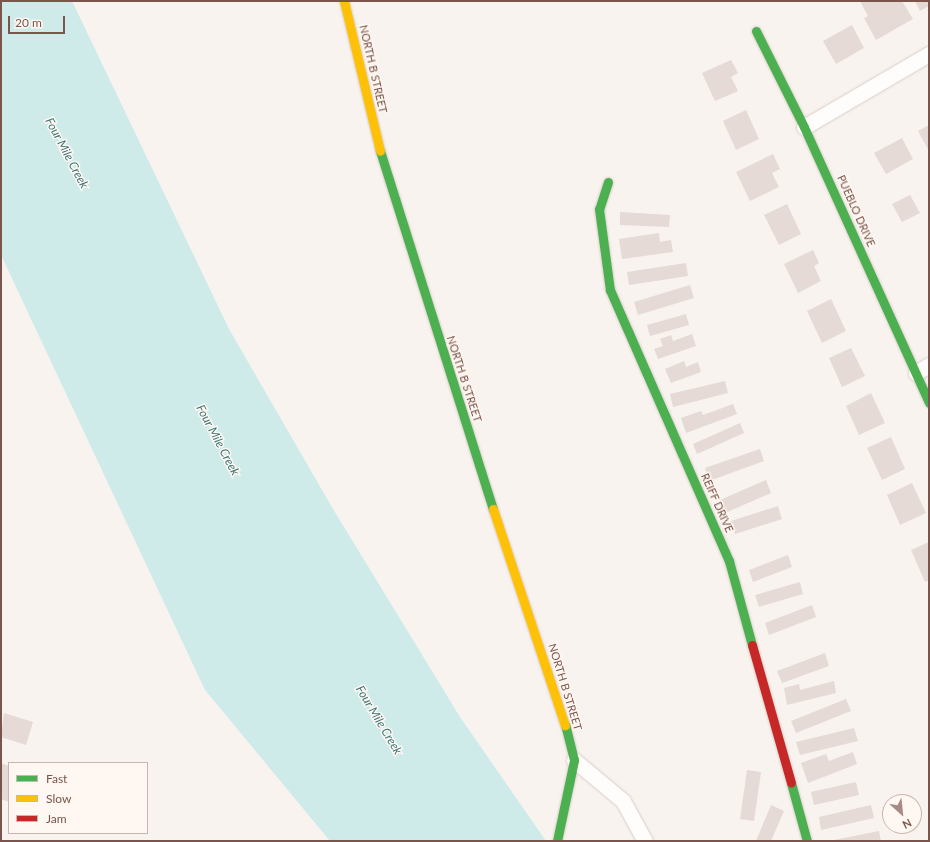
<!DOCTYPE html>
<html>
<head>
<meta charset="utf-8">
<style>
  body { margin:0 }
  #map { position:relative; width:930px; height:842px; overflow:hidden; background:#f8f3ee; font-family:Lato,sans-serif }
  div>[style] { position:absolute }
  .water>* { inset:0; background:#ceebea }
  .building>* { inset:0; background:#e5dad5 }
  .roads { filter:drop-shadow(0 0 1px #d8ceca) drop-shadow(0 0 1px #d8ceca) }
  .street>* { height:15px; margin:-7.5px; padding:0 7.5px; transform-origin:7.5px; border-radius:7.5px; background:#fefdfc }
  .fast>* { height:9px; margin:-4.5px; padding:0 4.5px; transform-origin:4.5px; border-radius:4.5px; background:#4caf50 }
  .slow>* { height:9px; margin:-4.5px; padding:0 4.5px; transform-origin:4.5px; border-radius:4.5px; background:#ffc107 }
  .jam>* { height:9px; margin:-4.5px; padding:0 4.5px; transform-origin:4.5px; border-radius:4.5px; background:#c62828 }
  span { translate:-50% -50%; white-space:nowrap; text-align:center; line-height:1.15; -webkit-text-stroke:3px #fff7f1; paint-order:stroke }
  .street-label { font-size:11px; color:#7a554b }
  .water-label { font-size:12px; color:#3a7677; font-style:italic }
  .frame { position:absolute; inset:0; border:2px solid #7a554b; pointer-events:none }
  .legend { position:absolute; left:8px; top:762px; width:140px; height:72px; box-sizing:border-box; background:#fff7f1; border:1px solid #cab6af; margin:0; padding:5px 7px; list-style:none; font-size:12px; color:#7a554b }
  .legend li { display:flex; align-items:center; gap:8px; height:20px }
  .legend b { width:20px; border:1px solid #cab6af }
  .north { position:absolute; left:882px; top:794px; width:40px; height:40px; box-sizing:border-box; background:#fff7f1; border:1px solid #cab6af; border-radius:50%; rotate:153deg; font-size:11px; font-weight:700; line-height:16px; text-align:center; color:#7a554b }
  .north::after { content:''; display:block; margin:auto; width:14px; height:18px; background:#a68c84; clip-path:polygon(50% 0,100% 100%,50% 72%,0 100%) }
  .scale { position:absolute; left:8px; top:16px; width:57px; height:18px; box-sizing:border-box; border:2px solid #7a554b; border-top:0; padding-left:5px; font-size:12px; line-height:14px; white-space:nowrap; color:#7a554b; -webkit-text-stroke:3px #fff7f1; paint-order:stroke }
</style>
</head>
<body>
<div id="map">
  <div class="water">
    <div style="clip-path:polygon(1px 1px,72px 1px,229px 329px,333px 509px,460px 717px,546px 841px,330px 841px,205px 690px,1px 255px)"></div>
  </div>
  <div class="building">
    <div style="clip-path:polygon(860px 1px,902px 1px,913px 19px,876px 40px,864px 18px,868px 16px)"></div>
    <div style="clip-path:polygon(915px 1px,929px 1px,929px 6px,920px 11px)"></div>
    <div style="clip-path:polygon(852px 25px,864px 48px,836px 64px,823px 41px)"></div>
    <div style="clip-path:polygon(731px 60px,738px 73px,731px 77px,738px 91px,715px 101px,702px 73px)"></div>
    <div style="clip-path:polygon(746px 110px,759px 139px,736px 150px,723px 121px)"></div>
    <div style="clip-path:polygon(929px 125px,929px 151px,918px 131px)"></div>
    <div style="clip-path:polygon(902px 138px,913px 159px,886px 174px,874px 153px)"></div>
    <div style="clip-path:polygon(773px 154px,780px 169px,772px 173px,779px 187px,750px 201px,736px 172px)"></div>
    <div style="clip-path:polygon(910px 195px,920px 213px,902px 222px,892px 204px)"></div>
    <div style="clip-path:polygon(787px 204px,801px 234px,779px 245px,764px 215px)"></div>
    <div style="clip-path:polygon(620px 212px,670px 215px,669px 227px,620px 225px)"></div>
    <div style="clip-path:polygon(659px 233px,660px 242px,671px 240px,673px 252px,622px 259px,619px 239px)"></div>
    <div style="clip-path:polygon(813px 250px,819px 263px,814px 266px,821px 281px,798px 293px,784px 264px)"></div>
    <div style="clip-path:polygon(686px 263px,688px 276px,629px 285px,627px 272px)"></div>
    <div style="clip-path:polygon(690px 285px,694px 298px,638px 315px,634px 302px)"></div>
    <div style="clip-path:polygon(831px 299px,846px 331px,822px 343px,807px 311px)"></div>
    <div style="clip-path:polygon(686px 314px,689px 325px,650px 336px,647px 325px)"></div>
    <div style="clip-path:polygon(692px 334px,696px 346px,658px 359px,654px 349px,663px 346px,660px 339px,671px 335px,673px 341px)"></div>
    <div style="clip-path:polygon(851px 348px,865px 376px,842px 387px,829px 358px)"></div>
    <div style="clip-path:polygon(684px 361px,686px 367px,698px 362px,701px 372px,671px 383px,665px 369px)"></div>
    <div style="clip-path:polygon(725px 381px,728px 393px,673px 407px,670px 394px)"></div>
    <div style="clip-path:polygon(871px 393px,885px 423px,859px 435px,846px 406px)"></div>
    <div style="clip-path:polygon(733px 404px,737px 414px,686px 433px,681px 418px,701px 411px,703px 415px)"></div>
    <div style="clip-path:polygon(740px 423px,744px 433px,697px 454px,693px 444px)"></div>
    <div style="clip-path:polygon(891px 437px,905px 469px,882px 480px,867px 448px)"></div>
    <div style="clip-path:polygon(760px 449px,764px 461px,709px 481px,705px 468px)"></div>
    <div style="clip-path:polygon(766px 480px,771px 493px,725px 513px,720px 500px)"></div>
    <div style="clip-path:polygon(912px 483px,926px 513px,900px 525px,887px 495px)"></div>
    <div style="clip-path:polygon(778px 506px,782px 519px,735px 534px,731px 521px)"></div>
    <div style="clip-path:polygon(929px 542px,929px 580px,925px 582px,911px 550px)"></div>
    <div style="clip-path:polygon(788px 555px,792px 567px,753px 582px,749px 570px)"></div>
    <div style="clip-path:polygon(800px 582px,803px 594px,759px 607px,755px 595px)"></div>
    <div style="clip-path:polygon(812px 605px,816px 617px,769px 635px,765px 623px)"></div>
    <div style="clip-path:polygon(825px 653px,829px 666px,782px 683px,777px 671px)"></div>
    <div style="clip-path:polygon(834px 681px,836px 693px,787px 705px,784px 688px,799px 684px,800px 690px)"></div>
    <div style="clip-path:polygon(846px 699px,851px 711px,796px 733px,791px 721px)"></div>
    <div style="clip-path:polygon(4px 713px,33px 722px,26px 745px,1px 737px)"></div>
    <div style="clip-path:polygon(854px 728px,858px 741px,800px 755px,796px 742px)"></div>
    <div style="clip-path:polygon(853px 752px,857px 764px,808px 783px,801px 763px,826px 754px,829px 761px)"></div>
    <div style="clip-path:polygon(1px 763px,9px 766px,9px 802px,1px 799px)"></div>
    <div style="clip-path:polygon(747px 770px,761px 772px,754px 821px,740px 819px)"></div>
    <div style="clip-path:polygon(856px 782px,859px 795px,814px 805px,811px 792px)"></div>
    <div style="clip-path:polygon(771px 805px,784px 811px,771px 841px,756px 841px)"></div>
    <div style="clip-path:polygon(871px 805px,874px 818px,821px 830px,819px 817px)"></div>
    <div style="clip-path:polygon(879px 831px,881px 841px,834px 841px,834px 840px)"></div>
  </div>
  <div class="roads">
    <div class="street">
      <div style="left:804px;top:127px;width:145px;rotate:-30.3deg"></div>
      <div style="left:916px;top:373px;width:15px;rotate:-32deg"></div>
      <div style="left:574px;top:760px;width:64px;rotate:39.9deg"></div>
      <div style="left:623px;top:801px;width:46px;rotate:61.2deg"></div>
    </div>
    <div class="fast">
      <div style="left:756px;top:31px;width:107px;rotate:63.4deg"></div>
      <div style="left:804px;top:127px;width:303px;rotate:65.6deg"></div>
      <div style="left:380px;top:151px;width:375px;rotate:72.5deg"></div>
      <div style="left:608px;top:182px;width:28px;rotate:108deg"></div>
      <div style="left:599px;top:209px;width:82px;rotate:82.3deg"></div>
      <div style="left:610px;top:290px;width:296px;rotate:66.3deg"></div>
      <div style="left:729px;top:561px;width:87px;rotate:74.7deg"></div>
      <div style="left:791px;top:783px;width:60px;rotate:74.6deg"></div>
      <div style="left:557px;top:841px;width:83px;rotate:-78.1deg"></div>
      <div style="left:574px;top:760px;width:36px;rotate:-104deg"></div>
    </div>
    <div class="slow">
      <div style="left:344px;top:1px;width:154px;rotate:76.5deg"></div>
      <div style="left:493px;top:509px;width:228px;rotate:71.6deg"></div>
    </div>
    <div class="jam">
      <div style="left:752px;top:645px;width:143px;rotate:74.2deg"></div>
    </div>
  </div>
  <div class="street-label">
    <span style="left:373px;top:69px;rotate:77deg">NORTH B STREET</span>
    <span style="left:856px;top:211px;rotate:66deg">PUEBLO DRIVE</span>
    <span style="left:464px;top:379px;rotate:72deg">NORTH B STREET</span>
    <span style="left:717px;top:503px;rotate:66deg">REIFF DRIVE</span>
    <span style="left:565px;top:687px;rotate:73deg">NORTH B STREET</span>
  </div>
  <div class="water-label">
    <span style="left:67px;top:153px;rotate:62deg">Four Mile Creek</span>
    <span style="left:218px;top:440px;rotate:62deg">Four Mile Creek</span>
    <span style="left:379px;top:720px;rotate:59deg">Four Mile Creek</span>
  </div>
  <div class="frame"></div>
  <ul class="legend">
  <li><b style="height:5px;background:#4caf50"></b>Fast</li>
  <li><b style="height:5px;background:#ffc107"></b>Slow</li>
  <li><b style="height:5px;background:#c62828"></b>Jam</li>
  </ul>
  <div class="north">N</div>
  <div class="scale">20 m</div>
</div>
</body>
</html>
